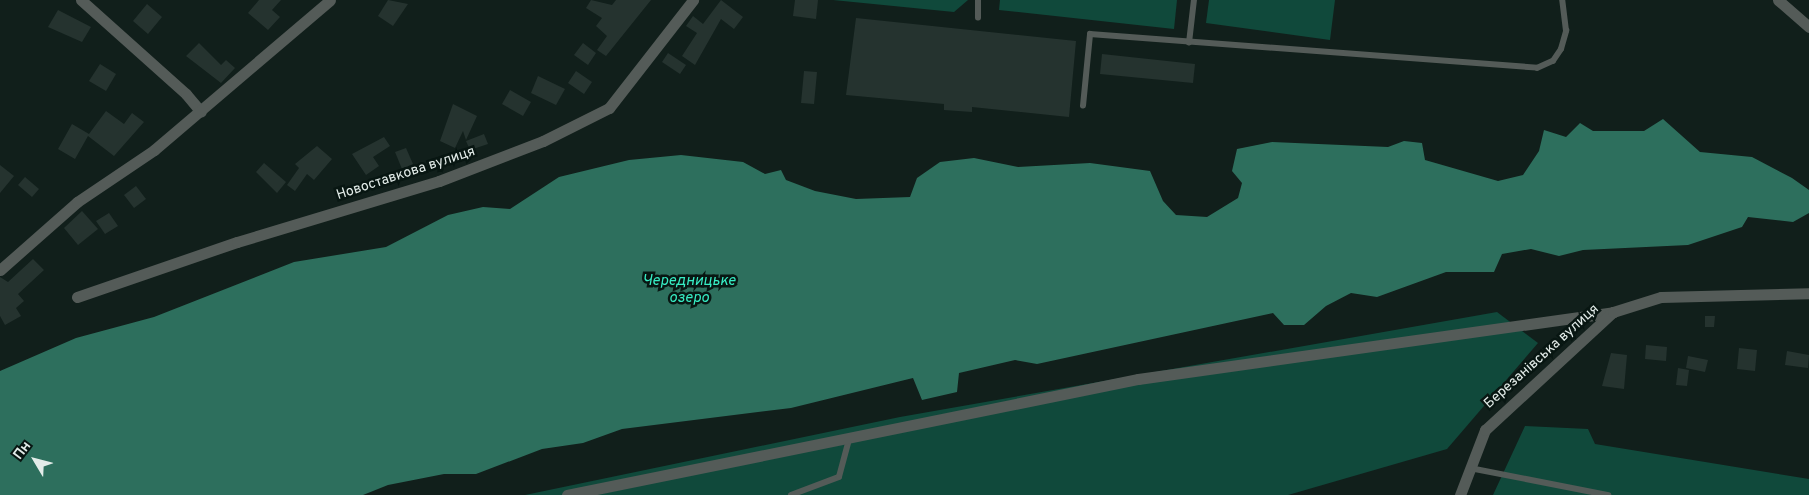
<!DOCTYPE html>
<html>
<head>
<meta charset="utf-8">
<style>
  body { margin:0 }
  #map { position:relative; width:1809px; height:495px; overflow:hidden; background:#111f1b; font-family:Overpass,sans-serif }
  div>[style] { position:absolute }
  .green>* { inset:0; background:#10493b }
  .water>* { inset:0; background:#2d6f5d }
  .building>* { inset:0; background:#25332f }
  .service>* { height:5.5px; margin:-2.75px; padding:0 2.75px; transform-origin:2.75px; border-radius:2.75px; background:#545b58 }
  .minor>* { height:11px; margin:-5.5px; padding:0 5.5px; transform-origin:5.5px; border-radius:5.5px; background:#545b58 }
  span { translate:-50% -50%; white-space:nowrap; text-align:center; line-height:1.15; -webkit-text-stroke:5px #081612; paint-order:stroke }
  .street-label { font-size:14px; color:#e3ece9 }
  .water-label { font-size:15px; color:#37edc4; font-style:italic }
  .north { position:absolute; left:10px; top:435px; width:50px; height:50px; -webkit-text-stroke:4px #081612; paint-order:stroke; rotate:307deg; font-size:14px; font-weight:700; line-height:20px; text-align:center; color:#e3ece9 }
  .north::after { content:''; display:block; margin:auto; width:18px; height:22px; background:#e3ece9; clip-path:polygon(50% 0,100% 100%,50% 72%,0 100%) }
</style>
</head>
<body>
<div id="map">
  <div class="green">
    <div style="clip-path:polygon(833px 0,968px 0,954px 12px)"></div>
    <div style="clip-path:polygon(1000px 0,1177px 0,1174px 29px,999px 10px)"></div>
    <div style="clip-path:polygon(1209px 0,1335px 0,1330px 40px,1206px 23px)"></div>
    <div style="clip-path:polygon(1497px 312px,1538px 343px,1447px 449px,1288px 495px,525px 495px,900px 417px)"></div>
    <div style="clip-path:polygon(1525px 426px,1588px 429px,1595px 444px,1809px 479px,1809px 495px,1493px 495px)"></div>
  </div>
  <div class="water">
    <div style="clip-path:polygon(1663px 119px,1700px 152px,1752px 157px,1792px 178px,1809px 190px,1809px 213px,1793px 222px,1748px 217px,1742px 227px,1688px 245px,1583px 250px,1559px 256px,1531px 249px,1502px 254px,1494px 272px,1446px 272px,1377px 297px,1351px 293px,1326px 306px,1304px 325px,1284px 325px,1273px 313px,1037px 364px,1015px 360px,959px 373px,957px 392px,922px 400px,913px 378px,791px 408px,622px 429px,583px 443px,542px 449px,476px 474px,444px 474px,388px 485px,363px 495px,0 495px,0 371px,76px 338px,154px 317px,294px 262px,386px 247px,448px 215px,483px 207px,510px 209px,559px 177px,629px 160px,681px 155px,743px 162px,765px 174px,781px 170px,786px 180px,815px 191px,856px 199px,910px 197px,917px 178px,940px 162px,974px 158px,1018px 167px,1090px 163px,1150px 171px,1163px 201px,1176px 215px,1207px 217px,1238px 198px,1242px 183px,1232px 171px,1237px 149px,1272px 142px,1388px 147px,1404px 141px,1422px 143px,1425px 160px,1498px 181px,1523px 175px,1539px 151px,1544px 130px,1566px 137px,1580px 123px,1593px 131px,1644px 131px)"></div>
  </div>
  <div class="building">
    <div style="clip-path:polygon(259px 0,281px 0,272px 10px,280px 17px,268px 30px,248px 13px)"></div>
    <div style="clip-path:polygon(388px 0,408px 4px,393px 26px,378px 16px)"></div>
    <div style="clip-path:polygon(591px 0,612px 5px,616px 0,651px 0,606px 56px,597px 50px,607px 36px,596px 26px,602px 18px,586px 8px)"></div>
    <div style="clip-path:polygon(721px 0,743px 17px,734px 29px,721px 19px,695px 65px,682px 56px,697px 33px,686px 26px,693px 16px,703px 24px)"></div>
    <div style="clip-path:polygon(795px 0,818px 0,816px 19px,793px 16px)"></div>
    <div style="clip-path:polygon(147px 4px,162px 17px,148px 34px,133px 21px)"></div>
    <div style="clip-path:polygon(58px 10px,91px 27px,82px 42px,48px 27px)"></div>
    <div style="clip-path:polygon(856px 18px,1076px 41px,1069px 117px,972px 107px,972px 112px,944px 110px,944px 104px,846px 95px)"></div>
    <div style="clip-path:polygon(199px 43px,221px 65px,226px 60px,235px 68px,221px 83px,186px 56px)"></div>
    <div style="clip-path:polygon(583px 43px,596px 53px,588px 65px,574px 55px)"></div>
    <div style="clip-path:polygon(668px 53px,686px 65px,680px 74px,662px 62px)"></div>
    <div style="clip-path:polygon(1102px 54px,1195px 64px,1193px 83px,1100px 74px)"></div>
    <div style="clip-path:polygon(100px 64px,116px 74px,106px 91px,89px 81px)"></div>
    <div style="clip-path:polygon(576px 71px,592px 82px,584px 94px,568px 83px)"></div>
    <div style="clip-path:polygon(804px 71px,817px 72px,814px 104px,801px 103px)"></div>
    <div style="clip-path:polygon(538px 76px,565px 89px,556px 105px,531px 93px)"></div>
    <div style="clip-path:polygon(510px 90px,531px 102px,523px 116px,502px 104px)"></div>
    <div style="clip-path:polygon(453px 104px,477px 116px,466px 140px,463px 131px,455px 148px,440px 141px)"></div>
    <div style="clip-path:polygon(106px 111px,124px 124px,132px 113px,144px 122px,114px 156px,88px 136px,75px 159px,58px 149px,72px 124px,89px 134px)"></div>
    <div style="clip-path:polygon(484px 134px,488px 144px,470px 150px,466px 141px)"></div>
    <div style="clip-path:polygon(384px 137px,390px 146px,373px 157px,379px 166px,366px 175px,352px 154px)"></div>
    <div style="clip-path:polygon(317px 146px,332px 159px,314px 180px,307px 174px,295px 191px,287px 185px,299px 168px,295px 164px)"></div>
    <div style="clip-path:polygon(406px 148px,413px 164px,402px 169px,395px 152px)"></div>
    <div style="clip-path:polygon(264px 163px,286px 182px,277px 193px,256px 172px)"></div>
    <div style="clip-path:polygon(0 165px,14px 176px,0 193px)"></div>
    <div style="clip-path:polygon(25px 177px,39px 189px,32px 197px,18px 185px)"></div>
    <div style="clip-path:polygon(136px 186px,146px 199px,134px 208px,124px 195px)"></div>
    <div style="clip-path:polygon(82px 211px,98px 229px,78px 245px,64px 228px)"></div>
    <div style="clip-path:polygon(109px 213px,118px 226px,105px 234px,96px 221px)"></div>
    <div style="clip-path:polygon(33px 259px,44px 270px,18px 294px,24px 301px,16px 308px,21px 316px,5px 325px,0 316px,0 277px,8px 282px)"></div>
    <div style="clip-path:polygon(1705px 316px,1715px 316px,1714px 327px,1705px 327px)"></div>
    <div style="clip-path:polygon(1646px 345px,1667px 347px,1666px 361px,1645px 359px)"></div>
    <div style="clip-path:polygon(1739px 348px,1757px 350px,1755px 371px,1737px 369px)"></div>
    <div style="clip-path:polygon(1787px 351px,1809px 355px,1808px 368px,1785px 365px)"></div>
    <div style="clip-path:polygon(1611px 353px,1627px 355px,1624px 389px,1602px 386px)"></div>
    <div style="clip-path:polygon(1688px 356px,1708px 360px,1705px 372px,1686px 368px)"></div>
    <div style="clip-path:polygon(1678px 368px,1689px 370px,1687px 386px,1676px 385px)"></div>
  </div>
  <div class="service">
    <div style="left:978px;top:18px;width:18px;rotate:-90deg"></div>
    <div style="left:1189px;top:43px;width:43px;rotate:-83.4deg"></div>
    <div style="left:1083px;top:106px;width:72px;rotate:-84.4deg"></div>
    <div style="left:1090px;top:34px;width:448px;rotate:4.3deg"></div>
    <div style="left:1537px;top:68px;width:17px;rotate:-24deg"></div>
    <div style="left:1553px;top:61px;width:14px;rotate:-56deg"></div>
    <div style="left:1561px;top:49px;width:19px;rotate:-74deg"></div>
    <div style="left:1566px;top:31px;width:31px;rotate:-97deg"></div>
    <div style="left:1470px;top:468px;width:141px;rotate:11.1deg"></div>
    <div style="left:791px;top:495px;width:51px;rotate:-20.6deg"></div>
    <div style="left:839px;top:477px;width:38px;rotate:-75deg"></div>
  </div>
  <div class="minor">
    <div style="left:81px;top:0;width:141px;rotate:41.8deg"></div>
    <div style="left:186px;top:94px;width:23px;rotate:50deg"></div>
    <div style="left:1778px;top:0;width:41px;rotate:41.1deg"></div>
    <div style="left:0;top:270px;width:103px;rotate:-41.4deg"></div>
    <div style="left:77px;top:202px;width:93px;rotate:-34deg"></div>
    <div style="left:154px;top:150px;width:231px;rotate:-40.4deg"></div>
    <div style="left:77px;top:297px;width:169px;rotate:-19deg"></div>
    <div style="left:237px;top:242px;width:211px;rotate:-16.8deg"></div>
    <div style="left:439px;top:181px;width:111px;rotate:-21deg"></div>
    <div style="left:543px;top:141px;width:74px;rotate:-26.6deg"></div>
    <div style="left:609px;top:108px;width:137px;rotate:-52.1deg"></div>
    <div style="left:567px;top:495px;width:583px;rotate:-11.48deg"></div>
    <div style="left:1138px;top:379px;width:480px;rotate:-8deg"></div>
    <div style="left:1460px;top:495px;width:70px;rotate:-69deg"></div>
    <div style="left:1485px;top:430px;width:174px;rotate:-42.7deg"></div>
    <div style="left:1613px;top:312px;width:50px;rotate:-17.4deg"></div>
    <div style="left:1661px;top:297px;width:148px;rotate:-1.5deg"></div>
  </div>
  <div class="street-label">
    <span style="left:406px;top:174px;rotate:-18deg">Новоставкова вулиця</span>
    <span style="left:1542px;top:357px;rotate:-42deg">Березанівська вулиця</span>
  </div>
  <div class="water-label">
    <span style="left:689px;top:290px">Чередницьке<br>озеро</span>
  </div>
  <div class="north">Пн</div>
</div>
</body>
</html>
